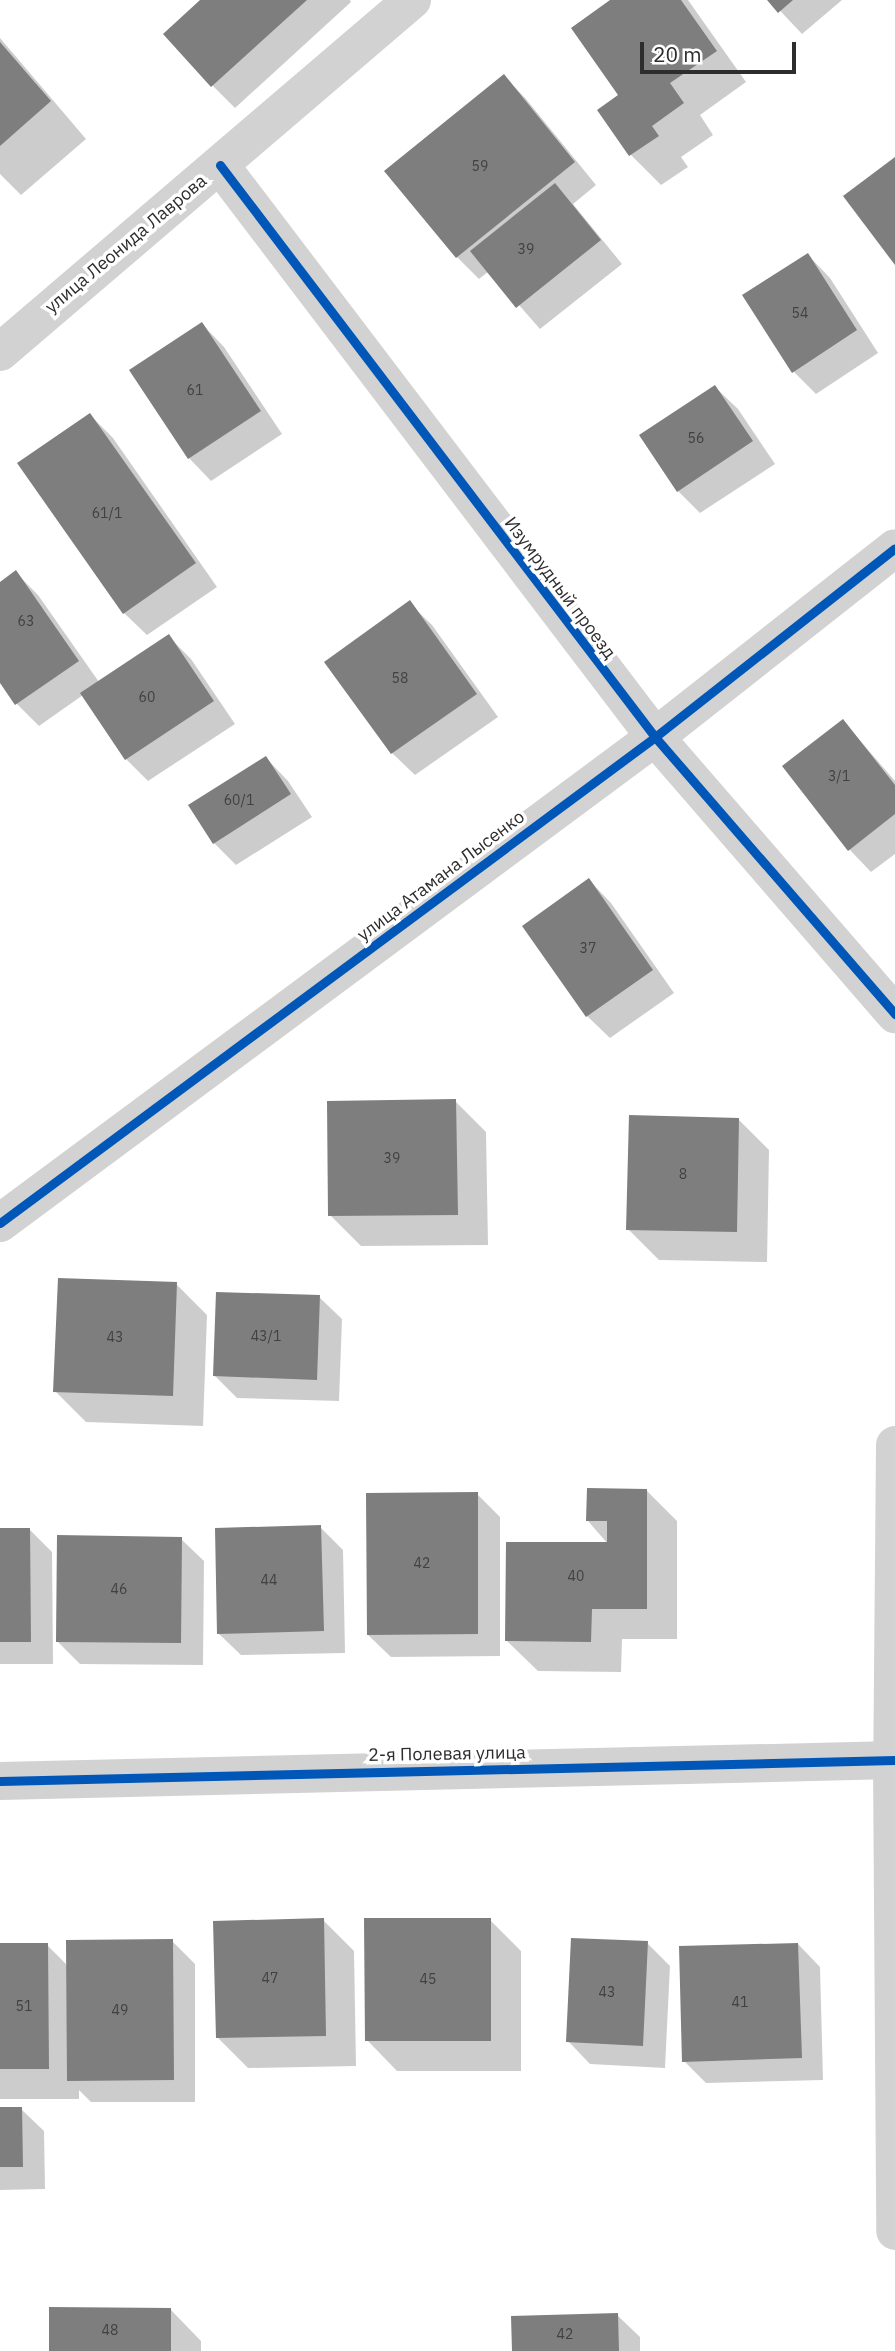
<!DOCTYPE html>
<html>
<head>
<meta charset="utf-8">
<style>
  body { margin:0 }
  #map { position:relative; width:895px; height:2351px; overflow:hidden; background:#fff; font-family:"IBM Plex Sans",sans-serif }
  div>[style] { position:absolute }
  .shadow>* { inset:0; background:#0003 }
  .building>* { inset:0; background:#7e7e7e }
  .minor>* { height:38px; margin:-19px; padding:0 19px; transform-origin:19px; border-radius:19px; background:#d2d2d2 }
  .cycleway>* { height:9px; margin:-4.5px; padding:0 4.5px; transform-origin:4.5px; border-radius:4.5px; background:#0057b8 }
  span { translate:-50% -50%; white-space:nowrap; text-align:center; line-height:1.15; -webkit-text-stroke:7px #fff; paint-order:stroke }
  .number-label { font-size:14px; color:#414141 }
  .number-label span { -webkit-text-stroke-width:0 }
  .street-label { font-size:18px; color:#2d2d2d }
  .scale { position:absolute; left:640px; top:42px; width:156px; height:32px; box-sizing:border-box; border:4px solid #2d2d2d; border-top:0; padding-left:9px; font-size:21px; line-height:24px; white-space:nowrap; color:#2d2d2d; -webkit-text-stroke:5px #fff; paint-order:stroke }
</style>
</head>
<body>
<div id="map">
  <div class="shadow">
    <div style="clip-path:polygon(203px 0,350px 0,351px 2px,235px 108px,212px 85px)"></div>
    <div style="clip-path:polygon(613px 0,688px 0,746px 82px,700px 115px,713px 135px,681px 157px,688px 167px,661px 185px,631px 155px,621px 96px)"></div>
    <div style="clip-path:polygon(770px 0,842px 0,802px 34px)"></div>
    <div style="clip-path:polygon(0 38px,86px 139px,21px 195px,0 174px)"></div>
    <div style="clip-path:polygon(504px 76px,526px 99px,596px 185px,573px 204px,622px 264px,540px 329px,489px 271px,479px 279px,457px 257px)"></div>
    <div style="clip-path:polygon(808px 255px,830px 278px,878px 353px,816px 394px,793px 371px)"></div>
    <div style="clip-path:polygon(202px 324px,224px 347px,282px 434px,211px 481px,189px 458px)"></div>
    <div style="clip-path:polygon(715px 387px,738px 409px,775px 464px,700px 513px,678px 491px)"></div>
    <div style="clip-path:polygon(90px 415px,113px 438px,217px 587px,147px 635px,124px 613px)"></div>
    <div style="clip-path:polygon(16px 573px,38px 595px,99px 682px,169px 637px,191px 659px,235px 724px,148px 781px,126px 759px,83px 695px,39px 726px,17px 704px,0 680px,0 584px)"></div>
    <div style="clip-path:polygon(409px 603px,432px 625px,498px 717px,415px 775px,392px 753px,326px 662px)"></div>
    <div style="clip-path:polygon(843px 721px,895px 781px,895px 854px,871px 872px,849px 849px)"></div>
    <div style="clip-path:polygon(266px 758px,288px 781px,312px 817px,236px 865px,214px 843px)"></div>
    <div style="clip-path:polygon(589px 880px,611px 903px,674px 993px,610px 1038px,587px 1016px)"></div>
    <div style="clip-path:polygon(455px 1101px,486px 1132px,488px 1245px,361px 1246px,330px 1215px)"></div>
    <div style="clip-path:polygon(738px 1119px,769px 1150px,767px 1262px,659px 1260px,628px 1229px)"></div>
    <div style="clip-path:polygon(176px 1284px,207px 1315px,203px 1426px,86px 1422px,55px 1391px)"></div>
    <div style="clip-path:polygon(319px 1297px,342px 1319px,339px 1401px,237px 1398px,215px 1376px)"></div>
    <div style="clip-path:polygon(647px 1491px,677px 1521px,677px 1639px,622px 1639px,621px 1672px,538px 1671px,507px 1641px,608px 1544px,588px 1521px)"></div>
    <div style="clip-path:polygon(477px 1494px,500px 1517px,500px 1656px,391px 1657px,368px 1635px)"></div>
    <div style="clip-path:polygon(320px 1527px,343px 1550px,345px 1653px,241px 1655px,218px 1633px)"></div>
    <div style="clip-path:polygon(0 1530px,30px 1530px,52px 1552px,53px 1664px,0 1664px)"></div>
    <div style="clip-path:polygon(181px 1539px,204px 1561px,203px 1665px,80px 1664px,57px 1641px)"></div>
    <div style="clip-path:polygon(323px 1920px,354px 1951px,356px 2066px,248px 2068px,218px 2038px)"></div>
    <div style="clip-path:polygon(490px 1920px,521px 1951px,521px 2071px,397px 2071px,367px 2040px)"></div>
    <div style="clip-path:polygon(172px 1941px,195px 1964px,195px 2102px,91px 2102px,79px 2090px,79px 2099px,0 2099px,0 1945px,47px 1945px,67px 1965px)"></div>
    <div style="clip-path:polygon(647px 1943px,670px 1966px,665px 2068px,590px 2064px,568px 2041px)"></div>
    <div style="clip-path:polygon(798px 1944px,820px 1967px,823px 2080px,706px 2083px,684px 2061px)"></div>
    <div style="clip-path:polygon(0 2109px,21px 2109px,44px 2131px,45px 2189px,0 2190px)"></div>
    <div style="clip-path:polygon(171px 2310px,201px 2341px,201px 2351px,50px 2351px)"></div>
    <div style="clip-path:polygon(617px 2315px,640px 2337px,640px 2351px,514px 2351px)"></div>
  </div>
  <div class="building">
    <div style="clip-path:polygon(200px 0,307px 0,211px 87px,163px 34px)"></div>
    <div style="clip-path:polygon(610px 0,681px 0,717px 51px,670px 83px,684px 103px,652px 126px,659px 136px,629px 156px,597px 110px,618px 95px,571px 28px)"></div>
    <div style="clip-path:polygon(767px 0,793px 0,778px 13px)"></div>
    <div style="clip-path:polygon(0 42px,51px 101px,0 146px)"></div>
    <div style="clip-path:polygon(504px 74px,575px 162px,456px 258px,384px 171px)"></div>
    <div style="clip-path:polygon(895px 157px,895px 265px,843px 196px)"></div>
    <div style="clip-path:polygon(555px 183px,601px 240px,516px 308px,470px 251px)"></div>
    <div style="clip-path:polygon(808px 253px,857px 330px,792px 373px,742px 295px)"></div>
    <div style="clip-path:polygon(202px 322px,261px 411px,188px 459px,129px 370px)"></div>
    <div style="clip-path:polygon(715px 385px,753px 441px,677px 492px,639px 435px)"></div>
    <div style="clip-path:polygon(90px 413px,196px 563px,123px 614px,17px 463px)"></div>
    <div style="clip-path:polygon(16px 570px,79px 661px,15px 705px,0 683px,0 582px)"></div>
    <div style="clip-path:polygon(410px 600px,477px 694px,391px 754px,324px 662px)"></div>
    <div style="clip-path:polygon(169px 634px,214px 701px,125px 760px,80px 693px)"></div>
    <div style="clip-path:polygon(843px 719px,895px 785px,895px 814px,848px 851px,782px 766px)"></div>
    <div style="clip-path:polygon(266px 756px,291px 794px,213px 844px,188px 805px)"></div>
    <div style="clip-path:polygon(589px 878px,653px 970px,586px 1017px,522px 926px)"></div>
    <div style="clip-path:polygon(456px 1099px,458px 1215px,328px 1216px,327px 1101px)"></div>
    <div style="clip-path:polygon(629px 1115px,739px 1118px,737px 1232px,626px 1230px)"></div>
    <div style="clip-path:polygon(58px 1278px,177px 1282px,173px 1396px,53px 1392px)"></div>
    <div style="clip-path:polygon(216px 1292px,320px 1295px,317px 1380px,213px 1376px)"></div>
    <div style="clip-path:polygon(587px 1488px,647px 1489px,647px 1609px,592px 1609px,591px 1642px,505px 1641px,506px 1542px,607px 1542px,607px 1521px,586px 1521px)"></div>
    <div style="clip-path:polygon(478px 1492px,478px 1634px,367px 1635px,366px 1493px)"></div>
    <div style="clip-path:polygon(321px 1525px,324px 1631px,217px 1634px,215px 1528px)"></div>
    <div style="clip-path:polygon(0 1528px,30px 1528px,31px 1642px,0 1642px)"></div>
    <div style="clip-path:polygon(57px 1535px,182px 1537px,181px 1643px,56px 1642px)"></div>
    <div style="clip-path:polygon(324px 1918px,326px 2036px,216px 2038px,213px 1921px)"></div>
    <div style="clip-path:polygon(364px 1918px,491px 1918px,491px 2041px,365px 2041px)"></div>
    <div style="clip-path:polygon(571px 1938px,648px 1941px,643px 2046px,566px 2042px)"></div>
    <div style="clip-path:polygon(173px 1939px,174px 2080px,67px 2081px,66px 1940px)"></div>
    <div style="clip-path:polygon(0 1943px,48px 1943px,49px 2069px,0 2069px)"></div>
    <div style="clip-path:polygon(798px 1943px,802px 2058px,682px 2062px,679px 1946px)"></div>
    <div style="clip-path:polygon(0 2107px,22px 2107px,23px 2167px,0 2167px)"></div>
    <div style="clip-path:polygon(49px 2307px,171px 2308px,171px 2351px,49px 2351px)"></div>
    <div style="clip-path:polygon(618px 2313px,619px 2351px,512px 2351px,511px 2316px)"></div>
  </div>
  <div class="minor">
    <div style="left:220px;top:165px;width:719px;rotate:52.75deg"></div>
    <div style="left:655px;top:737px;width:367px;rotate:49.1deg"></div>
    <div style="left:0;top:352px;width:542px;rotate:-40.51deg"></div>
    <div style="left:0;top:1223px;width:816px;rotate:-36.57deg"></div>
    <div style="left:655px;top:737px;width:305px;rotate:-38.2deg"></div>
    <div style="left:895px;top:1445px;width:315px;rotate:90.5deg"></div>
    <div style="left:892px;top:1760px;width:471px;rotate:89.6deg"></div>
    <div style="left:0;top:1781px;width:895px;rotate:-1.34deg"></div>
  </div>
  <div class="cycleway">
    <div style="left:220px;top:165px;width:719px;rotate:52.75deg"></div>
    <div style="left:655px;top:737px;width:367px;rotate:49.1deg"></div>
    <div style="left:0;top:1223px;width:816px;rotate:-36.57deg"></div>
    <div style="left:655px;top:737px;width:305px;rotate:-38.2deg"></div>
    <div style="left:0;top:1781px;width:895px;rotate:-1.34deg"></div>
  </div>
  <div class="number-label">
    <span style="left:480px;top:166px">59</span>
    <span style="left:526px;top:249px">39</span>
    <span style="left:800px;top:313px">54</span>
    <span style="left:195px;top:390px">61</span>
    <span style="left:696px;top:438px">56</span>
    <span style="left:107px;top:513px">61/1</span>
    <span style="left:26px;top:621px">63</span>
    <span style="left:400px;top:678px">58</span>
    <span style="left:147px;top:697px">60</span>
    <span style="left:839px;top:776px">3/1</span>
    <span style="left:239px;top:800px">60/1</span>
    <span style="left:588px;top:948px">37</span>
    <span style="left:392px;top:1158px">39</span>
    <span style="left:683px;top:1174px">8</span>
    <span style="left:266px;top:1336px">43/1</span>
    <span style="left:115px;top:1337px">43</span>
    <span style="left:422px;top:1563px">42</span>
    <span style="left:576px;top:1576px">40</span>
    <span style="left:269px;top:1580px">44</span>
    <span style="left:119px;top:1589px">46</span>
    <span style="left:270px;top:1978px">47</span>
    <span style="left:428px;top:1979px">45</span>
    <span style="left:607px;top:1992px">43</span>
    <span style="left:740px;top:2002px">41</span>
    <span style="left:24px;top:2006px">51</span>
    <span style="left:120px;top:2010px">49</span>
    <span style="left:110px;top:2330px">48</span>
    <span style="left:565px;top:2334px">42</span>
  </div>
  <div class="street-label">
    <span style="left:126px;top:244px;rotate:-40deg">улица Леонида Лаврова</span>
    <span style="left:560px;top:588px;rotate:53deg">Изумрудный проезд</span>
    <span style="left:441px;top:876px;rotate:-37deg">улица Атамана Лысенко</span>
    <span style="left:447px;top:1754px;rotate:-1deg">2-я Полевая улица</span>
  </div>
  <div class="scale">20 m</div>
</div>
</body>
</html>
